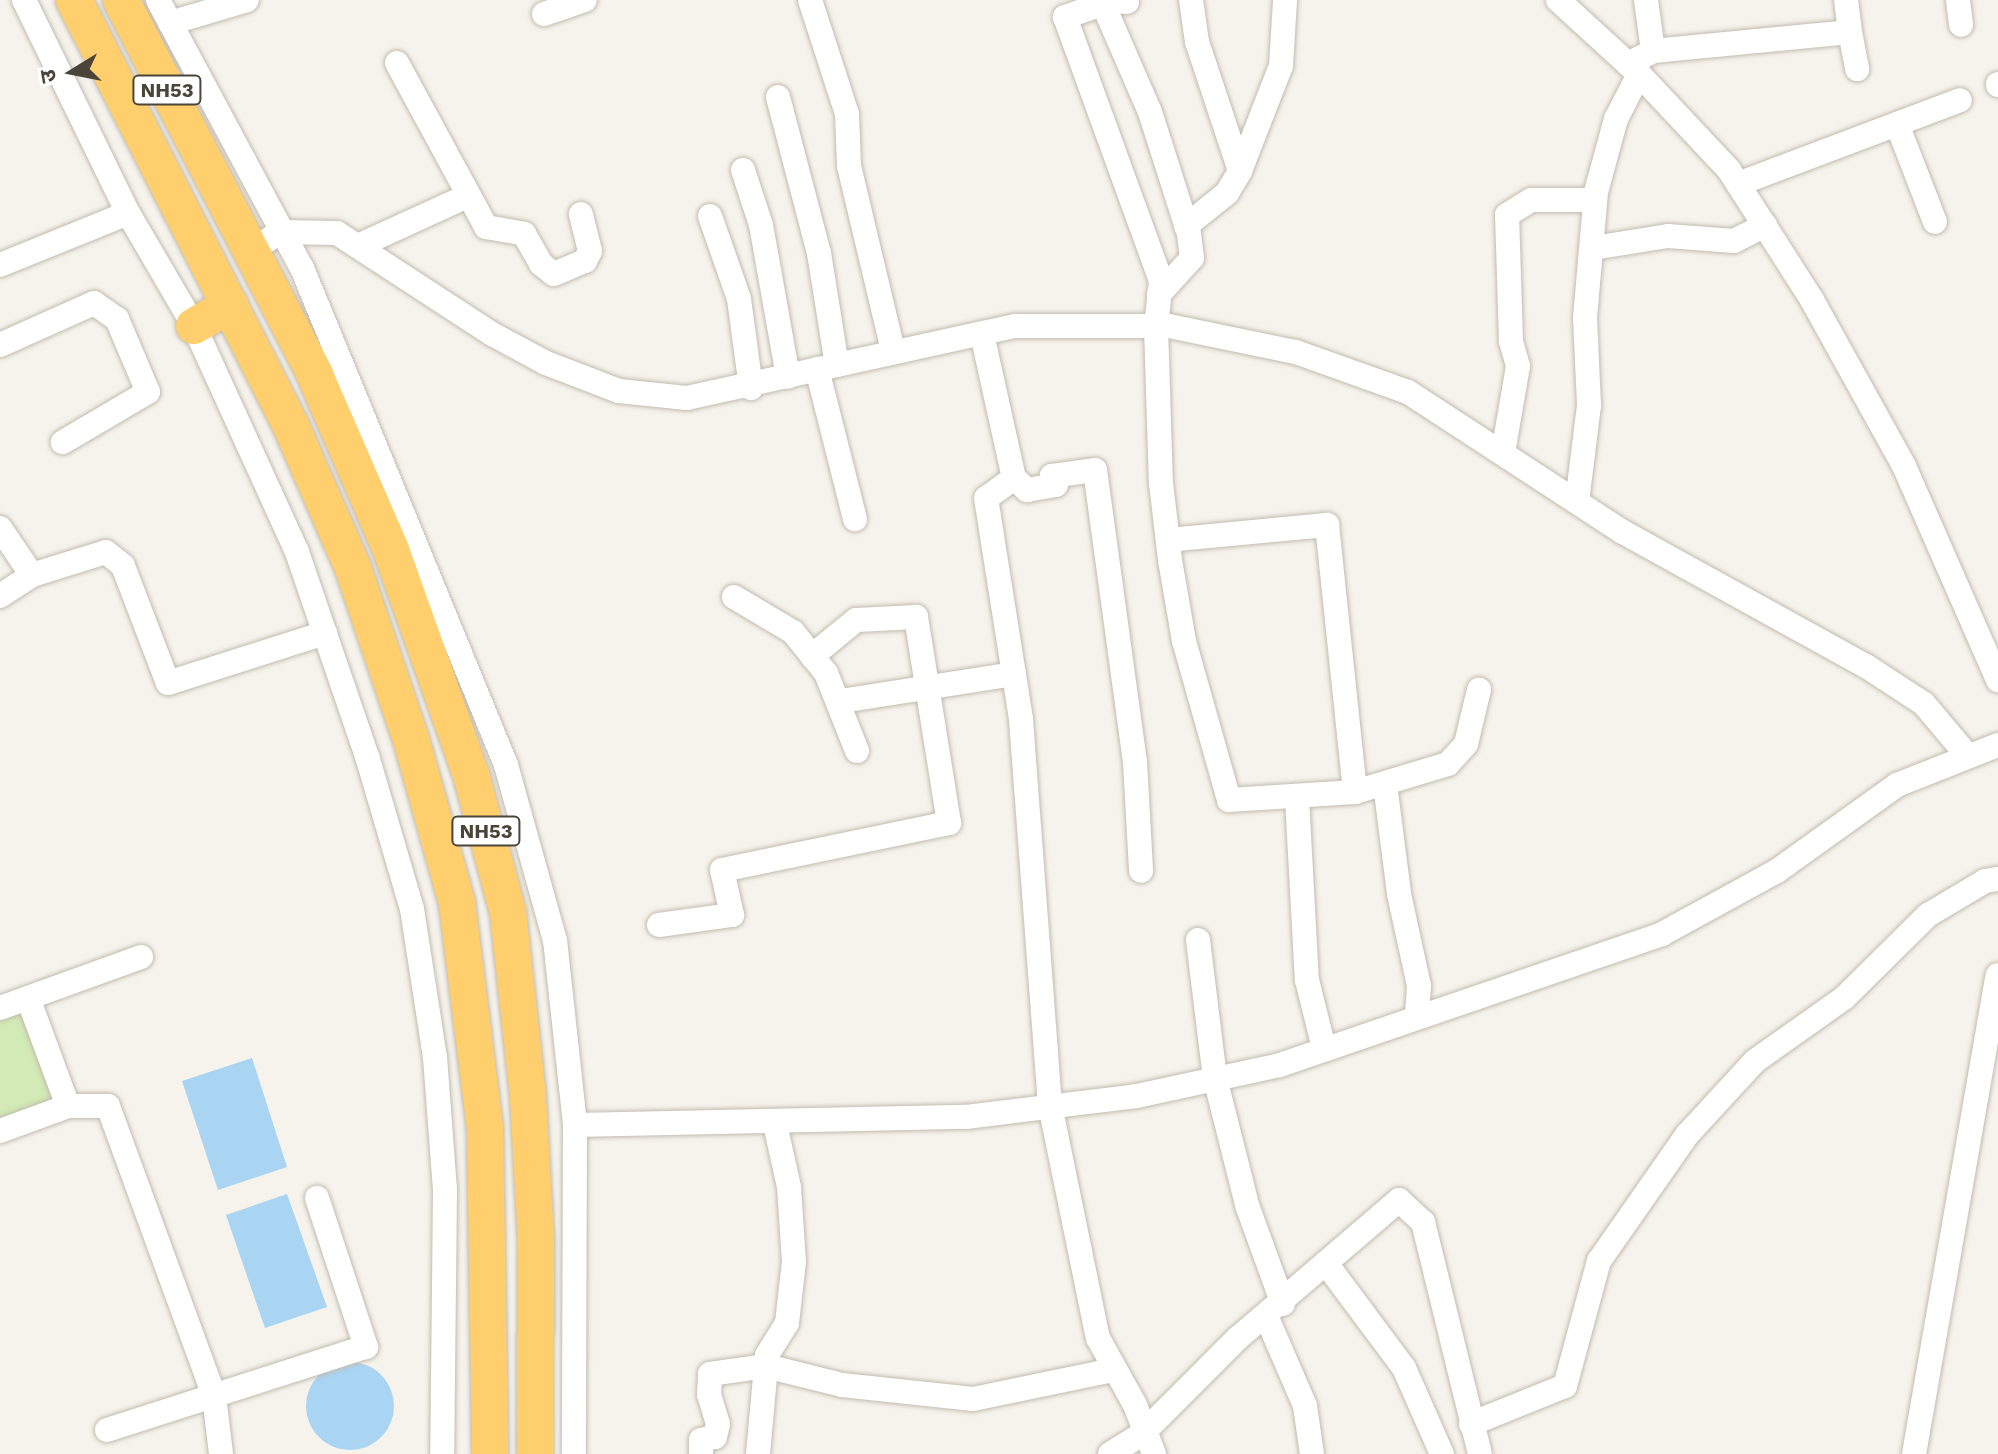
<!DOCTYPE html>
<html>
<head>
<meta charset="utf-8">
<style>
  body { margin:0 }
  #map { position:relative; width:1998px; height:1454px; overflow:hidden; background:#f6f3ec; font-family:"Work Sans","Noto Sans Devanagari",sans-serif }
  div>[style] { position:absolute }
  .green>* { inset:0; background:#d2eab5 }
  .water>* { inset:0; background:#a9d4f2 }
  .round { border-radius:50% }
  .roads { filter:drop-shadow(0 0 2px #c2bbae) drop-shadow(0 0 2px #c2bbae) }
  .minor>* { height:24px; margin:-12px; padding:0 12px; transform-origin:12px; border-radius:12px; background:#fff }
  .highway>* { height:36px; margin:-18px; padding:0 18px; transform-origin:18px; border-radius:18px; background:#ffcf6e }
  span { translate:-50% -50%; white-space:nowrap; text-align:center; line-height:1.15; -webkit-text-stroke:6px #fff; paint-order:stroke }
  .shield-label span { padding:2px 6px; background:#fff; border:2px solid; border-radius:6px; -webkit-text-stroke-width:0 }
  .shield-label { font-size:20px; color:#4b4439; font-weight:700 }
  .north { position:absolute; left:32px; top:32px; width:80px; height:80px; -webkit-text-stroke:6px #fff; paint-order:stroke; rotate:260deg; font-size:22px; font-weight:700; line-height:32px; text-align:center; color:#4b4439 }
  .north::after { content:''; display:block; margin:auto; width:28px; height:36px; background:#4b4439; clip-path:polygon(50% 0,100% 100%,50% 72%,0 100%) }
</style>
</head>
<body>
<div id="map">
  <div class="green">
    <div style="clip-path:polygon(13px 1013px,29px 1018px,55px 1092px,53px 1102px,0 1122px,0 1018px)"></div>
  </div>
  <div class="water">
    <div style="clip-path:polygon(252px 1058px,287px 1167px,218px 1190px,182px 1081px)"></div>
    <div style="clip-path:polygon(287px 1194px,327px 1307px,265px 1328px,226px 1215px)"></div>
    <div class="round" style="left:306px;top:1362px;width:88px;height:88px"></div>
  </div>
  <div class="roads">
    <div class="minor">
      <div style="left:24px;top:0;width:237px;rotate:64deg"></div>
      <div style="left:128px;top:213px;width:131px;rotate:59.7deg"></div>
      <div style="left:194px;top:326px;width:248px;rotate:65.5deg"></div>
      <div style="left:297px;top:552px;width:216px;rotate:71.1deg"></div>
      <div style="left:367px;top:756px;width:159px;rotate:73.6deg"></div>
      <div style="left:412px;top:909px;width:150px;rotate:81.2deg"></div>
      <div style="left:435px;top:1057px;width:132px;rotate:85.7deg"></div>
      <div style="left:445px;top:1189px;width:265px;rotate:90.6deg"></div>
      <div style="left:158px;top:0;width:304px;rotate:61.8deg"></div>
      <div style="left:302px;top:268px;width:537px;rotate:67.68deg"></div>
      <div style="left:506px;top:765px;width:182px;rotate:74.4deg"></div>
      <div style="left:555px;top:940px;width:186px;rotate:83.8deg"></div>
      <div style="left:575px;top:1125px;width:329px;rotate:90.2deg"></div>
      <div style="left:810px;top:0;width:120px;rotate:72deg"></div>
      <div style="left:847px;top:114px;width:52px;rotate:87.8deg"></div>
      <div style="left:849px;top:166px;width:190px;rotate:76.6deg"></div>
      <div style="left:1558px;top:0;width:110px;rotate:42.4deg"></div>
      <div style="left:1639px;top:74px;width:132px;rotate:46.8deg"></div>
      <div style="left:1729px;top:170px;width:154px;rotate:57.4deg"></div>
      <div style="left:1812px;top:300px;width:190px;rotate:61deg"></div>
      <div style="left:1904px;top:466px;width:234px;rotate:66.3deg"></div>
      <div style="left:1646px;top:0;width:51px;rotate:82.2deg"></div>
      <div style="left:1958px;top:0;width:25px;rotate:83deg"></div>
      <div style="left:1127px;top:2px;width:16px;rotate:-176deg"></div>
      <div style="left:1111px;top:1px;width:49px;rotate:160.8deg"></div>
      <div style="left:1065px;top:17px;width:281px;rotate:70deg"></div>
      <div style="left:1161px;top:281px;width:46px;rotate:96.2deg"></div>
      <div style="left:1156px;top:327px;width:156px;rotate:88.2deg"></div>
      <div style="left:1161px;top:483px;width:78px;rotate:83.3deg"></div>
      <div style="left:1170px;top:560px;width:82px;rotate:80.2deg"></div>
      <div style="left:1184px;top:641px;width:165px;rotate:74.2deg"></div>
      <div style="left:1229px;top:800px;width:126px;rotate:-3.6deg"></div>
      <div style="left:1103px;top:4px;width:118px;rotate:66.5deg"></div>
      <div style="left:1150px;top:112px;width:128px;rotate:72.3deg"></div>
      <div style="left:1189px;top:234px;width:24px;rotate:83deg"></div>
      <div style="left:1192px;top:258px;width:49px;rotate:132.5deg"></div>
      <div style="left:544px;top:14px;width:43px;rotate:-18.9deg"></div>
      <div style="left:170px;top:23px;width:80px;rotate:-16.6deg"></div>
      <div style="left:1850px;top:32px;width:38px;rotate:79deg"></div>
      <div style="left:397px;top:63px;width:187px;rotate:61.5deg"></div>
      <div style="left:486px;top:227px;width:39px;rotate:10deg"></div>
      <div style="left:524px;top:234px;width:34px;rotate:60deg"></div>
      <div style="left:541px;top:264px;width:16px;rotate:38deg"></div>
      <div style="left:554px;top:274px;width:34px;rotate:-23deg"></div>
      <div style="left:585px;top:261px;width:11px;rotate:-63deg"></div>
      <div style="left:590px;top:251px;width:38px;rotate:-104deg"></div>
      <div style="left:1628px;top:64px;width:28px;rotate:-27deg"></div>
      <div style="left:1653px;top:51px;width:198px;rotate:-5.5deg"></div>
      <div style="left:1850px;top:32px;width:32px;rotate:-97deg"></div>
      <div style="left:1998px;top:84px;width:1px;rotate:90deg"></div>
      <div style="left:778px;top:97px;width:161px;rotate:75.3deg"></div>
      <div style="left:819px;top:253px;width:113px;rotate:80.9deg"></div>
      <div style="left:1897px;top:124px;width:105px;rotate:68.8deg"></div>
      <div style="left:743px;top:170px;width:58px;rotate:71.9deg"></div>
      <div style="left:761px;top:225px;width:154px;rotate:79.9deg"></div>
      <div style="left:1240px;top:171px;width:113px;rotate:-68.7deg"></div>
      <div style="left:1281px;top:66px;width:66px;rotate:-86.5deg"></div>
      <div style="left:1738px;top:184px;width:237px;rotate:-20.7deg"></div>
      <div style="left:710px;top:216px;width:88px;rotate:70.7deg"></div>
      <div style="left:739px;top:299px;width:90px;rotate:82.3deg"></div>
      <div style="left:1186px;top:226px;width:53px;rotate:-38.8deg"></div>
      <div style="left:1227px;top:193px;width:26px;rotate:-59deg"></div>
      <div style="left:1240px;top:171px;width:136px;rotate:-108.4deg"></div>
      <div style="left:1197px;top:42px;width:42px;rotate:-98.1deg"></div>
      <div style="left:358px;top:246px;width:120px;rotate:-24.6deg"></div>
      <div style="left:1593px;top:248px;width:76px;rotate:-9.1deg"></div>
      <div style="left:1668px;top:236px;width:66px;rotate:4.3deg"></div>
      <div style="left:1734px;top:241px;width:35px;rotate:-27deg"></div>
      <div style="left:250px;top:252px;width:36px;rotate:-34deg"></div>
      <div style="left:280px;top:232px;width:57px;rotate:1deg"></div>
      <div style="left:337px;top:233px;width:185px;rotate:33.1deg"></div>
      <div style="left:492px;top:334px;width:61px;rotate:28.2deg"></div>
      <div style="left:546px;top:363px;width:78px;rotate:21deg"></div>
      <div style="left:619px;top:391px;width:68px;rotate:5.9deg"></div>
      <div style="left:687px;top:398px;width:336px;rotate:-12.4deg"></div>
      <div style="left:1015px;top:326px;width:154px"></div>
      <div style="left:1169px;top:326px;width:130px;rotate:11.6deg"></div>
      <div style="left:1296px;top:352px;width:119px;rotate:19.7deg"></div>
      <div style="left:1408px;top:392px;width:257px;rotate:33.1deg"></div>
      <div style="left:1623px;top:532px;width:277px;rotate:28.9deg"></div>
      <div style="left:1866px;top:666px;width:69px;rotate:33.2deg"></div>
      <div style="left:1924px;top:704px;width:67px;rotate:49.9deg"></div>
      <div style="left:0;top:265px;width:138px;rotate:-22.1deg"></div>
      <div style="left:982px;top:334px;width:148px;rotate:77.5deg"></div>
      <div style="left:1014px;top:478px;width:34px;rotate:144deg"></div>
      <div style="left:986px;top:498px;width:225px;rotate:81deg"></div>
      <div style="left:1021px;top:720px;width:386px;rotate:85.7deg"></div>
      <div style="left:1050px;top:1105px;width:238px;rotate:78.4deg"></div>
      <div style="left:1098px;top:1338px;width:77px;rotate:61.1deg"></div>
      <div style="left:1135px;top:1405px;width:53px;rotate:68.8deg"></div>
      <div style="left:0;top:345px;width:103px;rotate:-24.1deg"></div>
      <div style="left:94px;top:303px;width:28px;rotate:35deg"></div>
      <div style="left:117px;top:319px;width:79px;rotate:67deg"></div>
      <div style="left:148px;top:392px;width:99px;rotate:149.5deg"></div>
      <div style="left:817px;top:369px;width:155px;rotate:75.8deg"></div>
      <div style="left:1503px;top:453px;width:88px;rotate:-80.2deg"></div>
      <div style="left:1518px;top:366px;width:26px;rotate:-106deg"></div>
      <div style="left:1511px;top:341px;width:126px;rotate:-91.8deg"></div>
      <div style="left:1507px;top:215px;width:28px;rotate:-32deg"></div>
      <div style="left:1531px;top:200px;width:64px"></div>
      <div style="left:1014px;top:478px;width:18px;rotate:43deg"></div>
      <div style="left:1027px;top:490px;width:29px;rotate:-10deg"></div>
      <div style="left:1056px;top:485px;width:10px;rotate:-114deg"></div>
      <div style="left:1052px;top:476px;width:43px;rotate:-7.9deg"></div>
      <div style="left:1095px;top:470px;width:295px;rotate:82.2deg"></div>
      <div style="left:1135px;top:762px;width:109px;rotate:86.8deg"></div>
      <div style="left:1577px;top:502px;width:98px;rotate:-82.9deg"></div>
      <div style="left:1589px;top:405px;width:87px;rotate:-92.6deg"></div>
      <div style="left:1585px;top:318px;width:126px;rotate:-85deg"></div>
      <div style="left:1596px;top:192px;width:76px;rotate:-74.7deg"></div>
      <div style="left:1616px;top:119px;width:51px;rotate:-62.9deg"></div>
      <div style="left:0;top:528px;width:57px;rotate:55.8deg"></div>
      <div style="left:1168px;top:540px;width:160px;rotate:-5.4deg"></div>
      <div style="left:1327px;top:525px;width:268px;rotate:84deg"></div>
      <div style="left:1355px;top:792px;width:97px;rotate:-16.8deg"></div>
      <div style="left:1448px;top:764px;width:27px;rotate:-48deg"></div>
      <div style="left:1466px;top:744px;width:56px;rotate:-76.5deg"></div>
      <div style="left:0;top:596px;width:38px;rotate:-33deg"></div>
      <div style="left:32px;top:575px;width:77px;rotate:-17.3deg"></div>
      <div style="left:106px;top:552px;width:22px;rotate:39deg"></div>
      <div style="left:123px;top:566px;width:125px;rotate:69deg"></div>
      <div style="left:168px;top:683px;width:165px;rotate:-17.7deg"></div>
      <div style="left:734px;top:597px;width:69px;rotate:30.7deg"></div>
      <div style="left:793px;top:632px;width:53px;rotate:51.2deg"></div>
      <div style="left:826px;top:673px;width:84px;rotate:68.3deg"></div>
      <div style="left:841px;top:701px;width:175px;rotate:-8.9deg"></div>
      <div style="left:1385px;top:784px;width:111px;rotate:82.7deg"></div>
      <div style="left:1399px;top:894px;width:94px;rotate:77.7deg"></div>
      <div style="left:1419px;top:986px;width:30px;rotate:94deg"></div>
      <div style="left:1297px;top:798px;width:182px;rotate:86.9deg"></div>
      <div style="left:1307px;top:980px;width:70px;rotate:76deg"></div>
      <div style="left:659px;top:925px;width:74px;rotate:-7.8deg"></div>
      <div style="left:732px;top:915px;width:46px;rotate:-102.5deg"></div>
      <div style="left:722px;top:870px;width:232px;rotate:-11.7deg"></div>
      <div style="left:949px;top:823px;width:209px;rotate:-99.1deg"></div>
      <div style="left:916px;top:617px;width:60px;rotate:177.1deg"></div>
      <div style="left:856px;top:620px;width:57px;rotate:140.7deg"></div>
      <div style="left:1198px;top:940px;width:139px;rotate:83deg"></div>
      <div style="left:1215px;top:1078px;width:134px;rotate:75.8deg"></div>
      <div style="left:1248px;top:1208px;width:102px;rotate:70deg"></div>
      <div style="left:28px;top:998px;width:115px;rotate:69.7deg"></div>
      <div style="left:0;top:1008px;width:150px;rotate:-19.9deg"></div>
      <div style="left:575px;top:1125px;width:391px;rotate:-1.2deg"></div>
      <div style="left:966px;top:1117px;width:172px;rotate:-7deg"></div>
      <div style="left:1137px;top:1096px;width:146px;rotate:-12.2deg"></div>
      <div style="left:1280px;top:1065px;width:404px;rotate:-18.9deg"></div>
      <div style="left:1662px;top:934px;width:131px;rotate:-28.7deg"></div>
      <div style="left:1777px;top:871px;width:148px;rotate:-35.6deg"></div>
      <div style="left:1897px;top:785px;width:109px;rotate:-21.6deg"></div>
      <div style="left:0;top:1131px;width:72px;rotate:-20.2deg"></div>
      <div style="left:68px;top:1106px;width:40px"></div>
      <div style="left:108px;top:1106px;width:309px;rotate:69.9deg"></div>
      <div style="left:214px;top:1396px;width:58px;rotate:83.1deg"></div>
      <div style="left:1328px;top:1266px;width:127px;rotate:53.3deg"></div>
      <div style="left:1404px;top:1368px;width:94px;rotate:66.2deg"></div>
      <div style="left:1267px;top:1318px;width:96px;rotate:66.6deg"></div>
      <div style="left:1305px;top:1406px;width:49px;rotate:81.7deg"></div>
      <div style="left:1471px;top:1424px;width:101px;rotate:-22deg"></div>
      <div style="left:1565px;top:1386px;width:130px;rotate:-74.8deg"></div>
      <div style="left:1599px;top:1261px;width:154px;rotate:-55.1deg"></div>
      <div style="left:1687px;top:1135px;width:100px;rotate:-47.4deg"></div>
      <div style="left:1755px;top:1061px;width:109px;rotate:-35.3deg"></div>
      <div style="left:1844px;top:998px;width:118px;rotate:-44.7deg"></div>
      <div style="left:1928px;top:915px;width:66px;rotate:-30.8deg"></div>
      <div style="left:1985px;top:881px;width:13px;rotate:-9deg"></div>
      <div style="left:107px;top:1430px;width:272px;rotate:-17.8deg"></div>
      <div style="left:366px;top:1347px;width:157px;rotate:-108.2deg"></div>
      <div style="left:701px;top:1454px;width:14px;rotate:-90deg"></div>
      <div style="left:701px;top:1440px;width:14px;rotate:-12deg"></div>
      <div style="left:715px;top:1437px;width:13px;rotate:-77deg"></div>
      <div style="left:718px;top:1424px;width:30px;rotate:-107deg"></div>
      <div style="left:709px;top:1395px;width:21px;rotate:-87deg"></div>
      <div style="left:710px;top:1374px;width:57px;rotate:-8.1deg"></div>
      <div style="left:766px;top:1366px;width:78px;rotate:14deg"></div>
      <div style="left:842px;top:1385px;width:132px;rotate:6.1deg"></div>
      <div style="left:973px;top:1399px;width:143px;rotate:-11.7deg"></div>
      <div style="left:758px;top:1454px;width:99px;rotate:-84.8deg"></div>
      <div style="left:767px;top:1355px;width:38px;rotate:-58deg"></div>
      <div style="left:787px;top:1323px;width:61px;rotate:-83.5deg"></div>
      <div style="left:794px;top:1262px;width:75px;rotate:-93.8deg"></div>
      <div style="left:789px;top:1187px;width:65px;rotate:-102.5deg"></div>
      <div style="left:1110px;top:1454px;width:38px;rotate:-32deg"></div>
      <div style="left:1142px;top:1434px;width:136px;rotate:-45deg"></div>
      <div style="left:1238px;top:1338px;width:212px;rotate:-40.6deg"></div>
      <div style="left:1399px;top:1200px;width:33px;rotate:43deg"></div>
      <div style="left:1423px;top:1222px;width:239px;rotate:76.2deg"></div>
      <div style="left:1914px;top:1454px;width:486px;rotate:-80.1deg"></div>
    </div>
    <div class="highway">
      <div style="left:74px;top:0;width:478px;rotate:63deg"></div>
      <div style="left:291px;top:426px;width:155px;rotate:66.4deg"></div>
      <div style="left:353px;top:568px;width:181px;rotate:71.3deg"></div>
      <div style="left:411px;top:739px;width:170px;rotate:74.3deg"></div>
      <div style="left:457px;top:903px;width:226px;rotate:82.9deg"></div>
      <div style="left:485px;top:1127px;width:327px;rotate:89.1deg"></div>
      <div style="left:121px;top:0;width:422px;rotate:62.6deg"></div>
      <div style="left:315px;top:375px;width:191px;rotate:66.5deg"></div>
      <div style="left:391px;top:550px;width:242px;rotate:70.4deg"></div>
      <div style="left:472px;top:778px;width:139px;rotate:75deg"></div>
      <div style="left:508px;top:912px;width:186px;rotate:83.8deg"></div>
      <div style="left:528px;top:1097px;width:144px;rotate:86.8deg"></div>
      <div style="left:536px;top:1241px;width:213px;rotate:90.3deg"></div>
      <div style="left:194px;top:326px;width:42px;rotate:-30.3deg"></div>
    </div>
  </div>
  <div class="shield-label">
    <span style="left:167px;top:90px">NH53</span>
    <span style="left:486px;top:831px">NH53</span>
  </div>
  <div class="north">उ</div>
</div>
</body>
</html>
